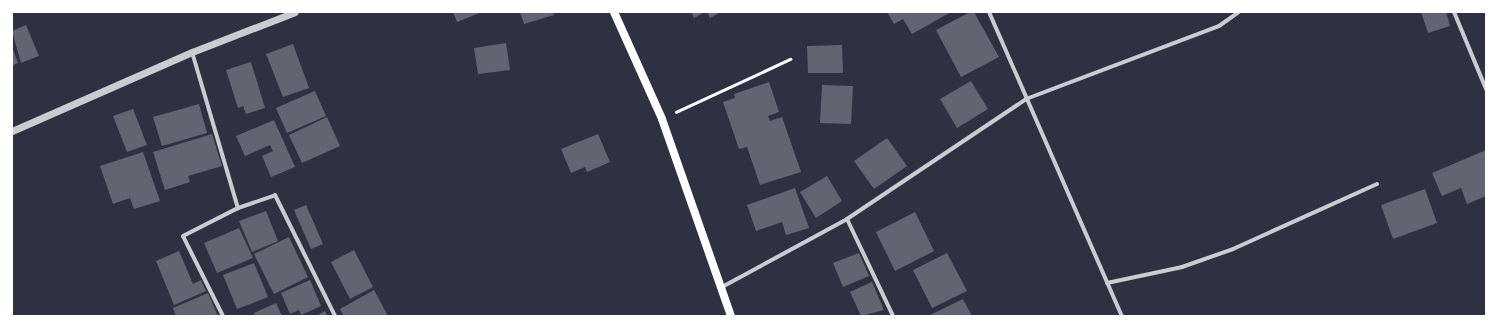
<!DOCTYPE html>
<html>
<head>
<meta charset="utf-8">
<style>
  body { margin:0 }
  #map { position:relative; width:1498px; height:328px; overflow:hidden; background:#2d3142; font-family:"Public Sans",sans-serif }
  div>[style] { position:absolute }
  .building>* { inset:0; background:#626471 }
  .path>* { height:2.5px; margin:-1.25px; padding:0 1.25px; transform-origin:1.25px; border-radius:1.25px; background:#fff }
  .minor>* { height:4px; margin:-2px; padding:0 2px; transform-origin:2px; border-radius:2px; background:#caccd0 }
  .tertiary>* { height:7px; margin:-3.5px; padding:0 3.5px; transform-origin:3.5px; border-radius:3.5px; background:#caccd0 }
  .secondary>* { height:8px; margin:-4px; padding:0 4px; transform-origin:4px; border-radius:4px; background:#fff }
  span { translate:-50% -50%; white-space:nowrap; text-align:center; line-height:1.15; -webkit-text-stroke:3.5px #fff; paint-order:stroke }
  .frame { position:absolute; inset:0; border:13px solid #fff; pointer-events:none }
</style>
</head>
<body>
<div id="map">
  <div class="building">
    <div style="clip-path:polygon(453px 12px,482px 12px,457px 22px)"></div>
    <div style="clip-path:polygon(520px 12px,553px 12px,554px 15px,524px 24px)"></div>
    <div style="clip-path:polygon(691px 12px,705px 12px,694px 18px)"></div>
    <div style="clip-path:polygon(707px 12px,721px 12px,710px 18px)"></div>
    <div style="clip-path:polygon(887px 12px,951px 12px,912px 34px,903px 19px,894px 24px)"></div>
    <div style="clip-path:polygon(970px 12px,974px 12px,999px 57px,961px 77px,936px 30px)"></div>
    <div style="clip-path:polygon(1421px 12px,1446px 12px,1450px 26px,1428px 33px)"></div>
    <div style="clip-path:polygon(26px 25px,39px 56px,21px 63px,12px 31px)"></div>
    <div style="clip-path:polygon(506px 43px,510px 70px,478px 74px,474px 48px)"></div>
    <div style="clip-path:polygon(293px 44px,309px 88px,283px 97px,266px 54px)"></div>
    <div style="clip-path:polygon(842px 45px,843px 73px,808px 73px,807px 46px)"></div>
    <div style="clip-path:polygon(12px 47px,18px 63px,12px 66px)"></div>
    <div style="clip-path:polygon(251px 62px,265px 108px,246px 114px,243px 106px,238px 108px,226px 70px)"></div>
    <div style="clip-path:polygon(971px 81px,988px 109px,957px 128px,940px 99px)"></div>
    <div style="clip-path:polygon(769px 82px,779px 112px,768px 116px,770px 121px,782px 117px,801px 172px,760px 185px,747px 147px,739px 149px,723px 102px,735px 98px,734px 94px)"></div>
    <div style="clip-path:polygon(822px 85px,853px 86px,851px 124px,820px 123px)"></div>
    <div style="clip-path:polygon(315px 91px,326px 116px,287px 133px,276px 108px)"></div>
    <div style="clip-path:polygon(199px 104px,207px 133px,162px 146px,153px 117px)"></div>
    <div style="clip-path:polygon(133px 109px,147px 145px,127px 152px,113px 116px)"></div>
    <div style="clip-path:polygon(327px 117px,340px 146px,302px 163px,289px 135px)"></div>
    <div style="clip-path:polygon(274px 120px,295px 167px,271px 177px,262px 156px,273px 151px,270px 145px,245px 156px,236px 136px)"></div>
    <div style="clip-path:polygon(212px 134px,222px 166px,188px 176px,190px 182px,165px 190px,153px 152px)"></div>
    <div style="clip-path:polygon(598px 134px,610px 162px,587px 172px,585px 167px,571px 173px,561px 149px)"></div>
    <div style="clip-path:polygon(887px 138px,907px 166px,874px 189px,854px 161px)"></div>
    <div style="clip-path:polygon(1486px 150px,1486px 196px,1467px 204px,1461px 188px,1442px 196px,1432px 173px)"></div>
    <div style="clip-path:polygon(143px 152px,160px 201px,134px 209px,130px 198px,113px 204px,100px 166px)"></div>
    <div style="clip-path:polygon(827px 176px,842px 201px,816px 218px,800px 192px)"></div>
    <div style="clip-path:polygon(795px 188px,809px 228px,786px 235px,782px 222px,756px 231px,747px 205px)"></div>
    <div style="clip-path:polygon(1425px 189px,1437px 223px,1393px 239px,1381px 205px)"></div>
    <div style="clip-path:polygon(306px 205px,323px 244px,311px 249px,294px 210px)"></div>
    <div style="clip-path:polygon(266px 211px,278px 241px,252px 252px,239px 221px)"></div>
    <div style="clip-path:polygon(915px 212px,934px 251px,895px 271px,876px 232px)"></div>
    <div style="clip-path:polygon(239px 228px,253px 258px,217px 273px,204px 243px)"></div>
    <div style="clip-path:polygon(289px 237px,308px 277px,274px 294px,254px 254px)"></div>
    <div style="clip-path:polygon(354px 250px,373px 287px,350px 299px,331px 262px)"></div>
    <div style="clip-path:polygon(179px 251px,193px 284px,201px 280px,206px 291px,174px 305px,156px 261px)"></div>
    <div style="clip-path:polygon(859px 253px,869px 276px,843px 287px,833px 263px)"></div>
    <div style="clip-path:polygon(947px 253px,967px 291px,932px 308px,913px 270px)"></div>
    <div style="clip-path:polygon(254px 263px,268px 297px,237px 309px,223px 275px)"></div>
    <div style="clip-path:polygon(310px 280px,321px 306px,301px 315px,299px 310px,290px 314px,281px 293px)"></div>
    <div style="clip-path:polygon(872px 282px,884px 310px,861px 316px,850px 292px)"></div>
    <div style="clip-path:polygon(374px 290px,388px 316px,344px 316px,340px 309px)"></div>
    <div style="clip-path:polygon(208px 293px,218px 316px,176px 316px,173px 308px)"></div>
    <div style="clip-path:polygon(963px 299px,972px 316px,928px 316px)"></div>
    <div style="clip-path:polygon(276px 303px,282px 316px,255px 316px,254px 313px)"></div>
    <div style="clip-path:polygon(325px 311px,327px 316px,316px 316px)"></div>
  </div>
  <div class="path">
    <div style="left:676px;top:112px;width:126px;rotate:-24.9deg"></div>
  </div>
  <div class="minor">
    <div style="left:989px;top:12px;width:332px;rotate:66.4deg"></div>
    <div style="left:1454px;top:12px;width:83px;rotate:67.4deg"></div>
    <div style="left:192px;top:52px;width:163px;rotate:73.6deg"></div>
    <div style="left:847px;top:219px;width:107px;rotate:64.6deg"></div>
    <div style="left:1107px;top:283px;width:77px;rotate:-12deg"></div>
    <div style="left:1182px;top:267px;width:54px;rotate:-19.4deg"></div>
    <div style="left:1233px;top:249px;width:158px;rotate:-24.3deg"></div>
    <div style="left:722px;top:287px;width:142px;rotate:-28.5deg"></div>
    <div style="left:847px;top:219px;width:216px;rotate:-33.8deg"></div>
    <div style="left:1026px;top:99px;width:206px;rotate:-20.7deg"></div>
    <div style="left:1219px;top:26px;width:24px;rotate:-35deg"></div>
    <div style="left:223px;top:316px;width:89px;rotate:-116.6deg"></div>
    <div style="left:183px;top:236px;width:62px;rotate:-27deg"></div>
    <div style="left:238px;top:208px;width:39px;rotate:-19deg"></div>
    <div style="left:275px;top:195px;width:135px;rotate:63.6deg"></div>
  </div>
  <div class="tertiary">
    <div style="left:12px;top:131px;width:197px;rotate:-23.7deg"></div>
    <div style="left:192px;top:52px;width:110px;rotate:-21.2deg"></div>
  </div>
  <div class="secondary">
    <div style="left:614px;top:12px;width:117px;rotate:65.8deg"></div>
    <div style="left:662px;top:119px;width:209px;rotate:70.7deg"></div>
  </div>
  <div class="frame"></div>
</div>
</body>
</html>
